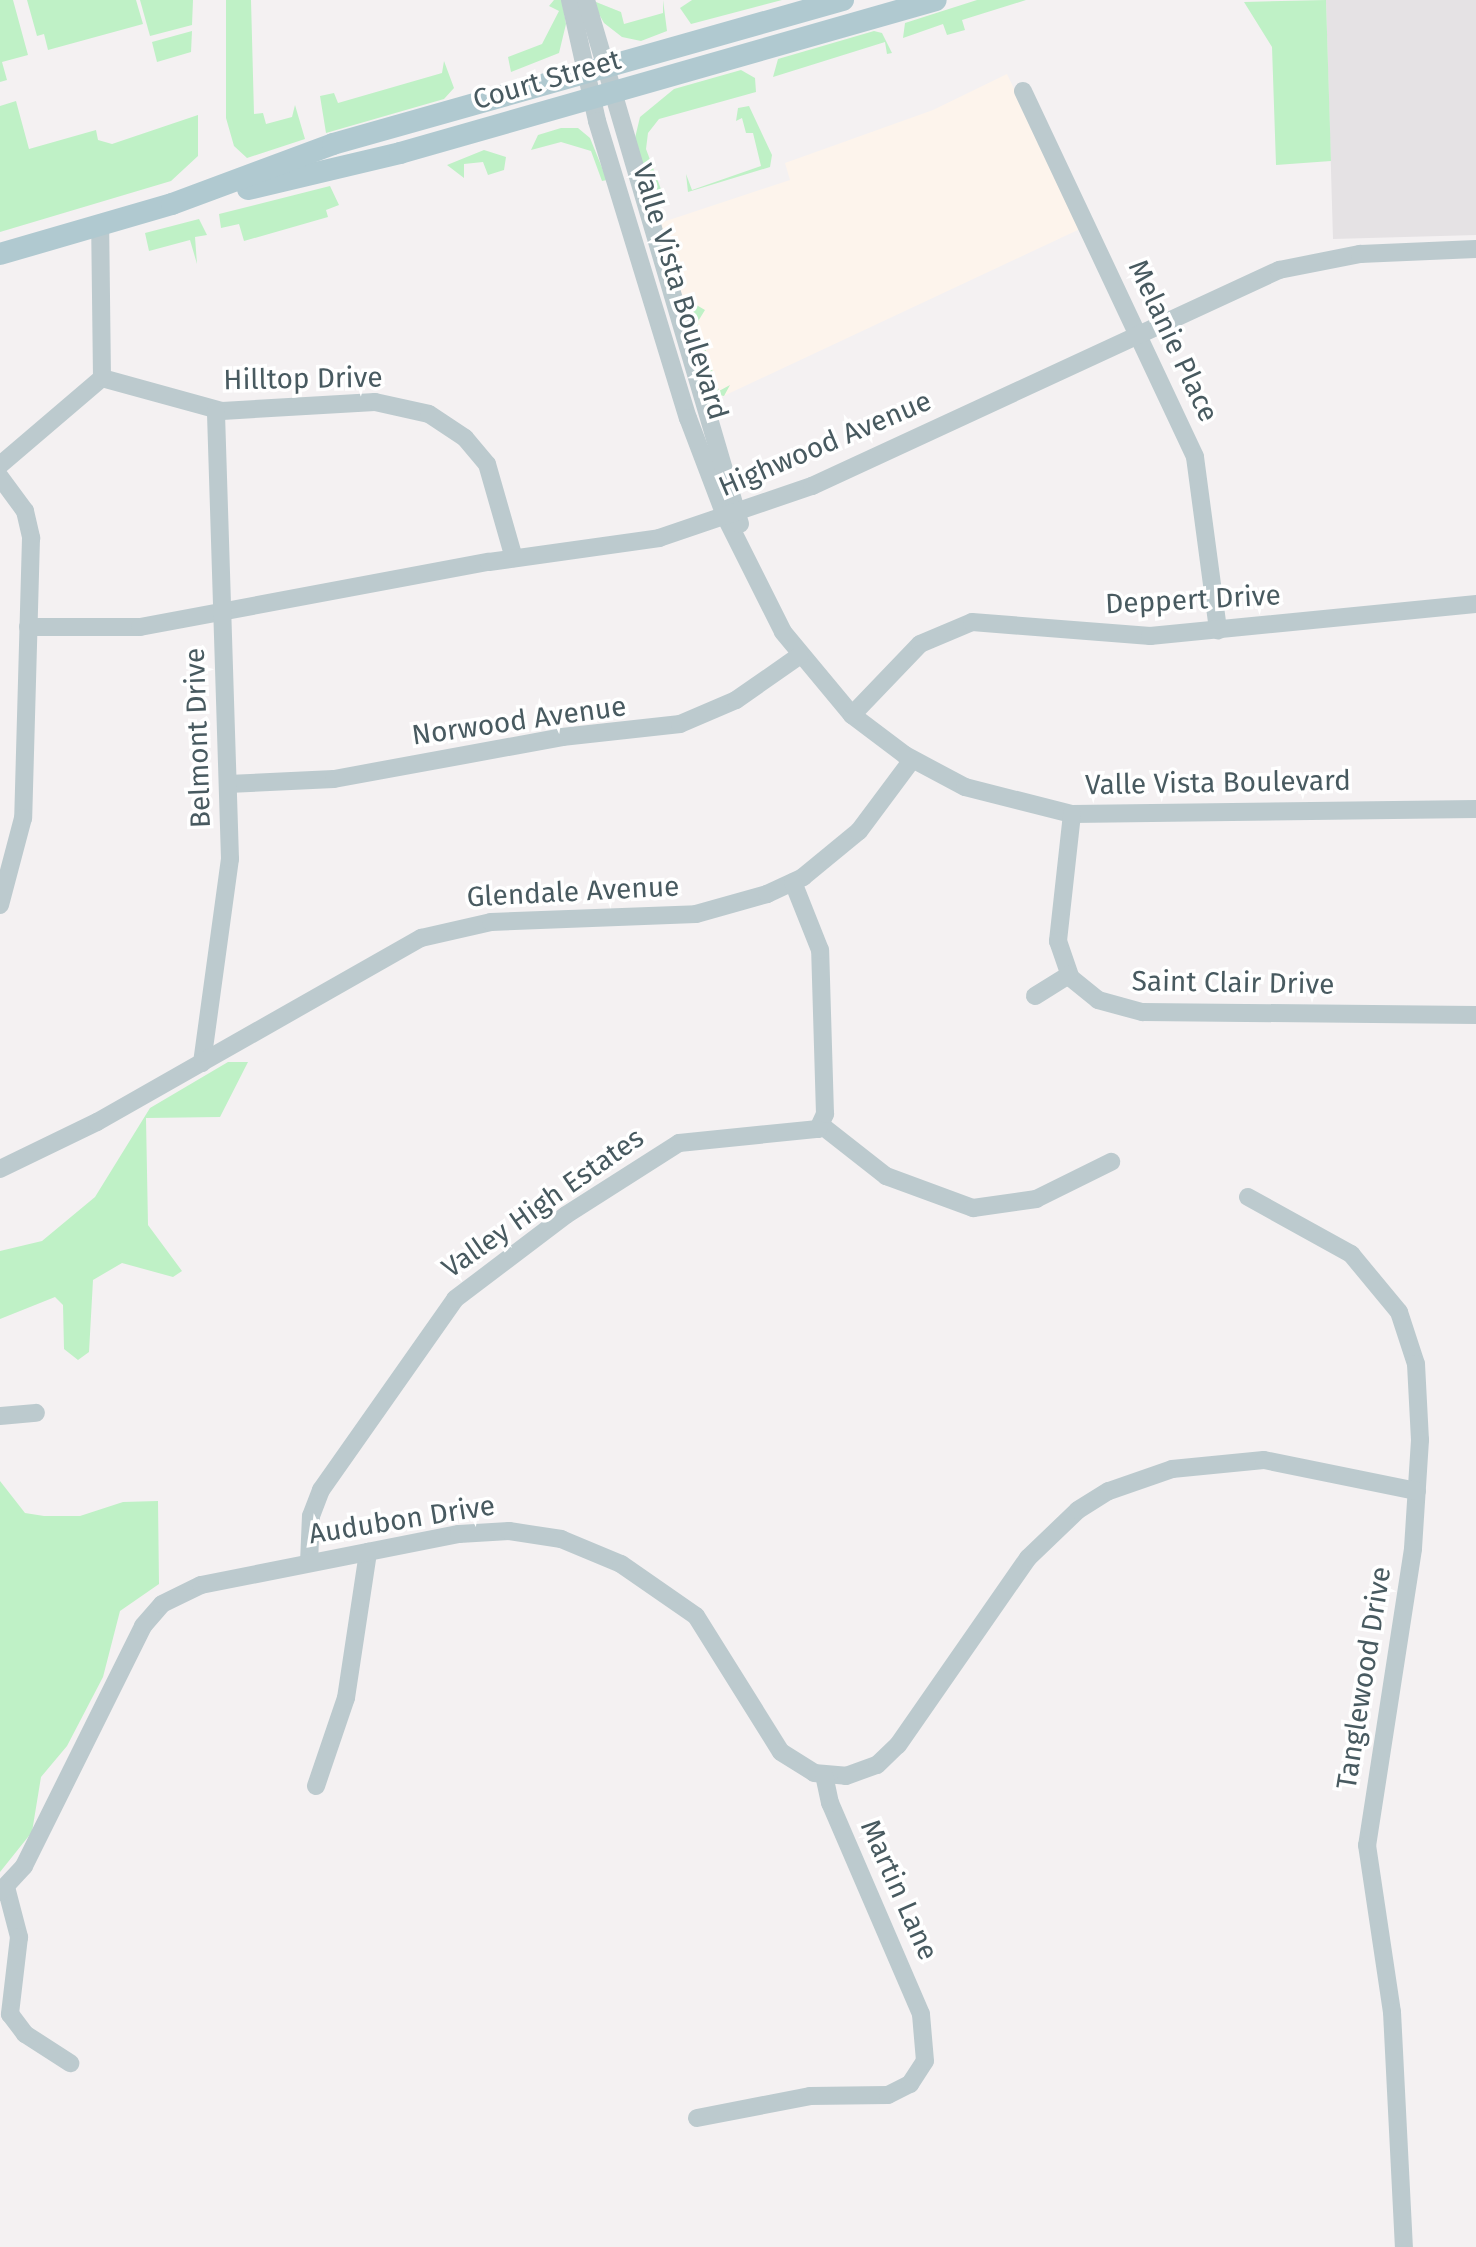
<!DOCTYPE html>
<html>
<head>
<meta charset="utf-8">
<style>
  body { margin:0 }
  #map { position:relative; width:1476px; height:2247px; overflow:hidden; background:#f4f1f2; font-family:"Fira Sans",sans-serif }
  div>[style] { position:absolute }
  .commercial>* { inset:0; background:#fdf4ec }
  .education>* { inset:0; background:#e5e2e4 }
  .green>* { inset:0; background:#bff1c6 }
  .minor>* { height:18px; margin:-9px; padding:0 9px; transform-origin:9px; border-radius:9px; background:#bccace }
  .major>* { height:22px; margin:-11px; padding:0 11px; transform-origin:11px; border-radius:11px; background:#b0c9d0 }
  span { translate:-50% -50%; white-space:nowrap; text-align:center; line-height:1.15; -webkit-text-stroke:7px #fff; paint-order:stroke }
  .street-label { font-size:28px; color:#485a60 }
</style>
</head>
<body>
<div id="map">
  <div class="commercial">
    <div style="clip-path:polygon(1007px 74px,1080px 229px,715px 400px,657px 224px,790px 180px,785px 163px,933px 110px)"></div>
  </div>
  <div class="education">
    <div style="clip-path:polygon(1326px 0,1476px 0,1476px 235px,1333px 239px)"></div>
  </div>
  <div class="green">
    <div style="clip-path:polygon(0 0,13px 0,28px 55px,2px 62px,7px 80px,0 82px)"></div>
    <div style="clip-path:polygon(27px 0,136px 0,143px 24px,48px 50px,44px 34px,37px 36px)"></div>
    <div style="clip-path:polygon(140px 0,193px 0,192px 25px,150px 36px)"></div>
    <div style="clip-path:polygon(226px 0,251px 0,254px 114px,263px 113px,266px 124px,292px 117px,295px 105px,305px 139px,247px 158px,234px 146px,226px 118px)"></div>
    <div style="clip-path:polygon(554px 0,562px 0,566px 24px,559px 53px,511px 72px,508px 57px,542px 44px,559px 11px,549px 6px)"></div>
    <div style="clip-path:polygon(591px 0,621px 12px,624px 24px,663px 13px,663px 0,667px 31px,641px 41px,622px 37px,604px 23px)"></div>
    <div style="clip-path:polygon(692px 0,782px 0,691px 24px,680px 8px)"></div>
    <div style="clip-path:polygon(977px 0,1026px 0,962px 20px,965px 30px,947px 35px,943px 24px,903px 38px,905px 23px)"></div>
    <div style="clip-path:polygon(1326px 0,1331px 161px,1276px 165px,1272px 47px,1244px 2px)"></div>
    <div style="clip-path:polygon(192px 31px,191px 52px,157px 62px,152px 42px)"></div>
    <div style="clip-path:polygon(874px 31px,882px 33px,892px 53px,887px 54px,885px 42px,773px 77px,778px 59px)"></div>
    <div style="clip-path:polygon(444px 61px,454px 88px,444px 99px,326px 133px,320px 96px,334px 93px,338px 103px,442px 73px)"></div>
    <div style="clip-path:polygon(741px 70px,755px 78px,756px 92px,659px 119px,648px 133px,646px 149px,662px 192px,653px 198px,635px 138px,640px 117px,674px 89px)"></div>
    <div style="clip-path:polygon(16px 101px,29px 149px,96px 130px,98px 140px,112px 144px,198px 115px,198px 156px,171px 181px,0 232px,0 106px)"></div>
    <div style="clip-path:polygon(749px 106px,772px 155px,770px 167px,688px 192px,686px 174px,692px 190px,761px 166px,753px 133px,746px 133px,742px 118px,736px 121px,738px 108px)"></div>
    <div style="clip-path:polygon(561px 128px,578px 128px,590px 138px,607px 180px,602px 181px,591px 151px,561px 142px,531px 150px,538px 135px)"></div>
    <div style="clip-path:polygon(484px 150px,506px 157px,504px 170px,488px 175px,483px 162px,464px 164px,464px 178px,447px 165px)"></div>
    <div style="clip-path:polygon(330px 186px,339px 205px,326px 210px,328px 217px,244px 241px,239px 224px,221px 228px,219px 214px)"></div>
    <div style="clip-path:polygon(199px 219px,207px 235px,195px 237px,197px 264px,190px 240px,149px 251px,145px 233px)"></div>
    <div style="clip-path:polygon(693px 303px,705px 310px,697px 323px,719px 391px,730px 385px,724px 396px,713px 394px,687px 313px)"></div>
    <div style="clip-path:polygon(228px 1062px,248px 1062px,220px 1117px,146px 1118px,148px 1225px,182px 1271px,173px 1277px,122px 1263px,93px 1280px,89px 1352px,78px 1360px,64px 1349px,63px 1305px,55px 1297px,0 1319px,0 1251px,42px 1241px,95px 1197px,150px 1108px)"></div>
    <div style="clip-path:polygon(0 1481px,25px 1513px,44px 1516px,80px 1516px,123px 1502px,158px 1501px,159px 1584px,120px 1611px,103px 1677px,67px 1746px,41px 1777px,32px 1832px,0 1872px)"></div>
  </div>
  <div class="minor">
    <div style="left:570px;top:0;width:124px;rotate:77.4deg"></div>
    <div style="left:597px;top:121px;width:311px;rotate:73deg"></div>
    <div style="left:688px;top:418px;width:107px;rotate:69.2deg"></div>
    <div style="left:726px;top:518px;width:127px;rotate:63.4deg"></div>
    <div style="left:783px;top:632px;width:108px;rotate:50.3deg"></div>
    <div style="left:852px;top:715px;width:66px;rotate:37deg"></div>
    <div style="left:905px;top:755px;width:68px;rotate:28.1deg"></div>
    <div style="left:965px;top:787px;width:110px;rotate:14.2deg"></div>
    <div style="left:1072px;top:814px;width:404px;rotate:-0.7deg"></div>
    <div style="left:586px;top:0;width:546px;rotate:73.62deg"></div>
    <div style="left:1023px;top:91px;width:404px;rotate:64.8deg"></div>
    <div style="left:1195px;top:457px;width:175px;rotate:82.4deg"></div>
    <div style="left:102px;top:378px;width:124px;rotate:15.4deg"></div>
    <div style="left:222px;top:411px;width:153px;rotate:-3.4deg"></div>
    <div style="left:375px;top:402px;width:55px;rotate:12.5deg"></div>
    <div style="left:429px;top:414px;width:43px;rotate:33.7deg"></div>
    <div style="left:465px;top:438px;width:34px;rotate:50deg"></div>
    <div style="left:487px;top:464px;width:98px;rotate:74deg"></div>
    <div style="left:0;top:465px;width:134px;rotate:-40.5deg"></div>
    <div style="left:102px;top:378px;width:153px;rotate:-90.7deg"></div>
    <div style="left:0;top:477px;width:42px;rotate:53.7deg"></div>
    <div style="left:25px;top:511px;width:28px;rotate:77deg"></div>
    <div style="left:31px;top:538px;width:280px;rotate:91.6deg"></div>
    <div style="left:23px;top:818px;width:90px;rotate:104.8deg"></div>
    <div style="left:28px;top:627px;width:112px"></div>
    <div style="left:140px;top:627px;width:355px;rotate:-10.6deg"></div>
    <div style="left:489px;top:562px;width:172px;rotate:-8deg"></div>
    <div style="left:659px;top:538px;width:162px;rotate:-18.8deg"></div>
    <div style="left:812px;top:486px;width:515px;rotate:-24.82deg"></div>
    <div style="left:1279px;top:270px;width:83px;rotate:-11.2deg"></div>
    <div style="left:1360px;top:254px;width:116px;rotate:-2.5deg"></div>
    <div style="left:852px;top:715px;width:98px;rotate:-46.2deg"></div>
    <div style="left:920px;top:644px;width:56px;rotate:-22.9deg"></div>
    <div style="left:972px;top:622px;width:179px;rotate:4.5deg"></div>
    <div style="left:1150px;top:636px;width:328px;rotate:-5.6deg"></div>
    <div style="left:228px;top:784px;width:106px;rotate:-2.7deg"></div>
    <div style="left:334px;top:779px;width:232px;rotate:-10.4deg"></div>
    <div style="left:562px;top:737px;width:119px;rotate:-6.3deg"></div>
    <div style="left:680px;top:724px;width:61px;rotate:-23.2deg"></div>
    <div style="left:736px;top:700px;width:77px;rotate:-34.9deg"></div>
    <div style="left:1072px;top:814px;width:128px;rotate:96.3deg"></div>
    <div style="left:1058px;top:941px;width:39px;rotate:71deg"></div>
    <div style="left:1071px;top:978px;width:35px;rotate:39deg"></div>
    <div style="left:1098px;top:1000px;width:46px;rotate:15.3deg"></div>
    <div style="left:1142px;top:1012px;width:334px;rotate:0.5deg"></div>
    <div style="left:1035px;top:996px;width:40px;rotate:-32deg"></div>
    <div style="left:202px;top:1063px;width:206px;rotate:-82.2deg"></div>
    <div style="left:230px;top:859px;width:449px;rotate:-91.8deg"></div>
    <div style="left:821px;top:1125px;width:83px;rotate:38.1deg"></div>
    <div style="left:886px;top:1176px;width:93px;rotate:20.2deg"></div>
    <div style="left:973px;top:1208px;width:64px;rotate:-8.1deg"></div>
    <div style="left:1036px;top:1199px;width:84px;rotate:-26.3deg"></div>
    <div style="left:0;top:1169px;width:108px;rotate:-25.9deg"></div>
    <div style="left:97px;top:1122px;width:373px;rotate:-29.6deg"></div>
    <div style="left:421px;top:938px;width:72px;rotate:-12.9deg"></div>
    <div style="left:491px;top:922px;width:205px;rotate:-2.2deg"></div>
    <div style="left:696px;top:914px;width:74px;rotate:-15.7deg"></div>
    <div style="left:767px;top:894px;width:40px;rotate:-25deg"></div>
    <div style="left:803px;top:877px;width:72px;rotate:-39.4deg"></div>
    <div style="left:859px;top:831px;width:89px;rotate:-53.3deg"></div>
    <div style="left:1248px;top:1197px;width:118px;rotate:29deg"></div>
    <div style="left:1351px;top:1254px;width:75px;rotate:50.4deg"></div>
    <div style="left:1399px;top:1312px;width:55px;rotate:71.9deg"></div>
    <div style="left:1416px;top:1364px;width:76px;rotate:87deg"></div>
    <div style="left:1420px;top:1440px;width:109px;rotate:93.7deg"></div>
    <div style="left:1413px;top:1549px;width:300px;rotate:98.8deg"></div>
    <div style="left:1367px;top:1845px;width:169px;rotate:81.5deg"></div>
    <div style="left:1392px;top:2012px;width:235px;rotate:87.1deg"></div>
    <div style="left:0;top:1416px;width:36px;rotate:-5deg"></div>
    <div style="left:309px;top:1563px;width:47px;rotate:-87.6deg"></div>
    <div style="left:311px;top:1516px;width:28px;rotate:-69deg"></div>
    <div style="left:321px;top:1490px;width:233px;rotate:-54.9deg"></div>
    <div style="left:455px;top:1299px;width:139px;rotate:-37.1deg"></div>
    <div style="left:566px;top:1215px;width:134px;rotate:-32.5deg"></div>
    <div style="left:679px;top:1143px;width:140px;rotate:-5.8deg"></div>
    <div style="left:818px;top:1129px;width:17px;rotate:-65deg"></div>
    <div style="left:825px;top:1114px;width:164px;rotate:-91.7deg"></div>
    <div style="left:820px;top:950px;width:73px;rotate:-111.7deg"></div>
    <div style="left:316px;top:1786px;width:93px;rotate:-71.2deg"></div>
    <div style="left:346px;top:1698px;width:148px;rotate:-81.4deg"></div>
    <div style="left:6px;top:1887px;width:52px;rotate:75.4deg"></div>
    <div style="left:19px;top:1937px;width:78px;rotate:96.7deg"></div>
    <div style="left:10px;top:2014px;width:25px;rotate:53deg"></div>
    <div style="left:25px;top:2034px;width:54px;rotate:32.8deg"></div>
    <div style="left:0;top:1892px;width:35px;rotate:-47deg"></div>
    <div style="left:24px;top:1866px;width:268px;rotate:-63.6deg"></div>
    <div style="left:143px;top:1626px;width:29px;rotate:-49deg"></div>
    <div style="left:162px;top:1604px;width:43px;rotate:-26deg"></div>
    <div style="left:201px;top:1585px;width:263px;rotate:-11.2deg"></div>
    <div style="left:459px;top:1534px;width:50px;rotate:-3.4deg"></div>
    <div style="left:509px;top:1531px;width:53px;rotate:8.7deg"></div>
    <div style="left:561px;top:1539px;width:65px;rotate:22.6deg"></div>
    <div style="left:621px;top:1564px;width:91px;rotate:34.7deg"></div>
    <div style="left:696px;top:1616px;width:160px;rotate:58deg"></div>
    <div style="left:781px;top:1752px;width:39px;rotate:32deg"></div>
    <div style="left:814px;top:1773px;width:32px;rotate:5deg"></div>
    <div style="left:846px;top:1776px;width:33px;rotate:-20deg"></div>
    <div style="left:877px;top:1765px;width:29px;rotate:-44deg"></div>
    <div style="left:898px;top:1745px;width:228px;rotate:-55.2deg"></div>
    <div style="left:1028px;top:1558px;width:69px;rotate:-43.8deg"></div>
    <div style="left:1078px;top:1510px;width:36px;rotate:-32deg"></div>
    <div style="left:1109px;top:1491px;width:67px;rotate:-19.2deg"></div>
    <div style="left:1172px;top:1469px;width:92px;rotate:-5.6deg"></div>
    <div style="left:1264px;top:1460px;width:156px;rotate:11.5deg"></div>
    <div style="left:697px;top:2118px;width:115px;rotate:-11deg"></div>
    <div style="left:810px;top:2096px;width:78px;rotate:-0.7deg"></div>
    <div style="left:888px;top:2095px;width:25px;rotate:-27deg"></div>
    <div style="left:910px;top:2084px;width:27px;rotate:-57deg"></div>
    <div style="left:925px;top:2061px;width:47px;rotate:-94.9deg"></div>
    <div style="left:921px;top:2014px;width:230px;rotate:-113.3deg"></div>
    <div style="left:830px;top:1803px;width:29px;rotate:-102deg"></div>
  </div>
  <div class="major">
    <div style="left:248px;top:189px;width:156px;rotate:-13.3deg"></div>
    <div style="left:400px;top:153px;width:557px;rotate:-15.93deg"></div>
    <div style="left:0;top:254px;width:179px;rotate:-16.2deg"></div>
    <div style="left:172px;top:204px;width:172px;rotate:-20.4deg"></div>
    <div style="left:333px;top:144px;width:530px;rotate:-15.77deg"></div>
  </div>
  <div class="street-label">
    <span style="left:547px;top:80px;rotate:-16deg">Court Street</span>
    <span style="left:680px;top:292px;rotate:73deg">Valle Vista Boulevard</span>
    <span style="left:1173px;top:341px;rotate:65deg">Melanie Place</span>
    <span style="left:303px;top:379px;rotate:-1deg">Hilltop Drive</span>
    <span style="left:825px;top:444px;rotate:-23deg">Highwood Avenue</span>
    <span style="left:1193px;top:600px;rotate:-3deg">Deppert Drive</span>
    <span style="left:519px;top:721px;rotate:-8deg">Norwood Avenue</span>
    <span style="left:198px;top:738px;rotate:-92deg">Belmont Drive</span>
    <span style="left:1218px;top:783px;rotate:-1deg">Valle Vista Boulevard</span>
    <span style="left:573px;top:892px;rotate:-3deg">Glendale Avenue</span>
    <span style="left:1233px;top:983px;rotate:1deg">Saint Clair Drive</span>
    <span style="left:543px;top:1203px;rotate:-35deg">Valley High Estates</span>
    <span style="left:402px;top:1520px;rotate:-9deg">Audubon Drive</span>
    <span style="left:1364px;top:1678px;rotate:-81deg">Tanglewood Drive</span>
    <span style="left:899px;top:1890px;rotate:66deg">Martin Lane</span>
  </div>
</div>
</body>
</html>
